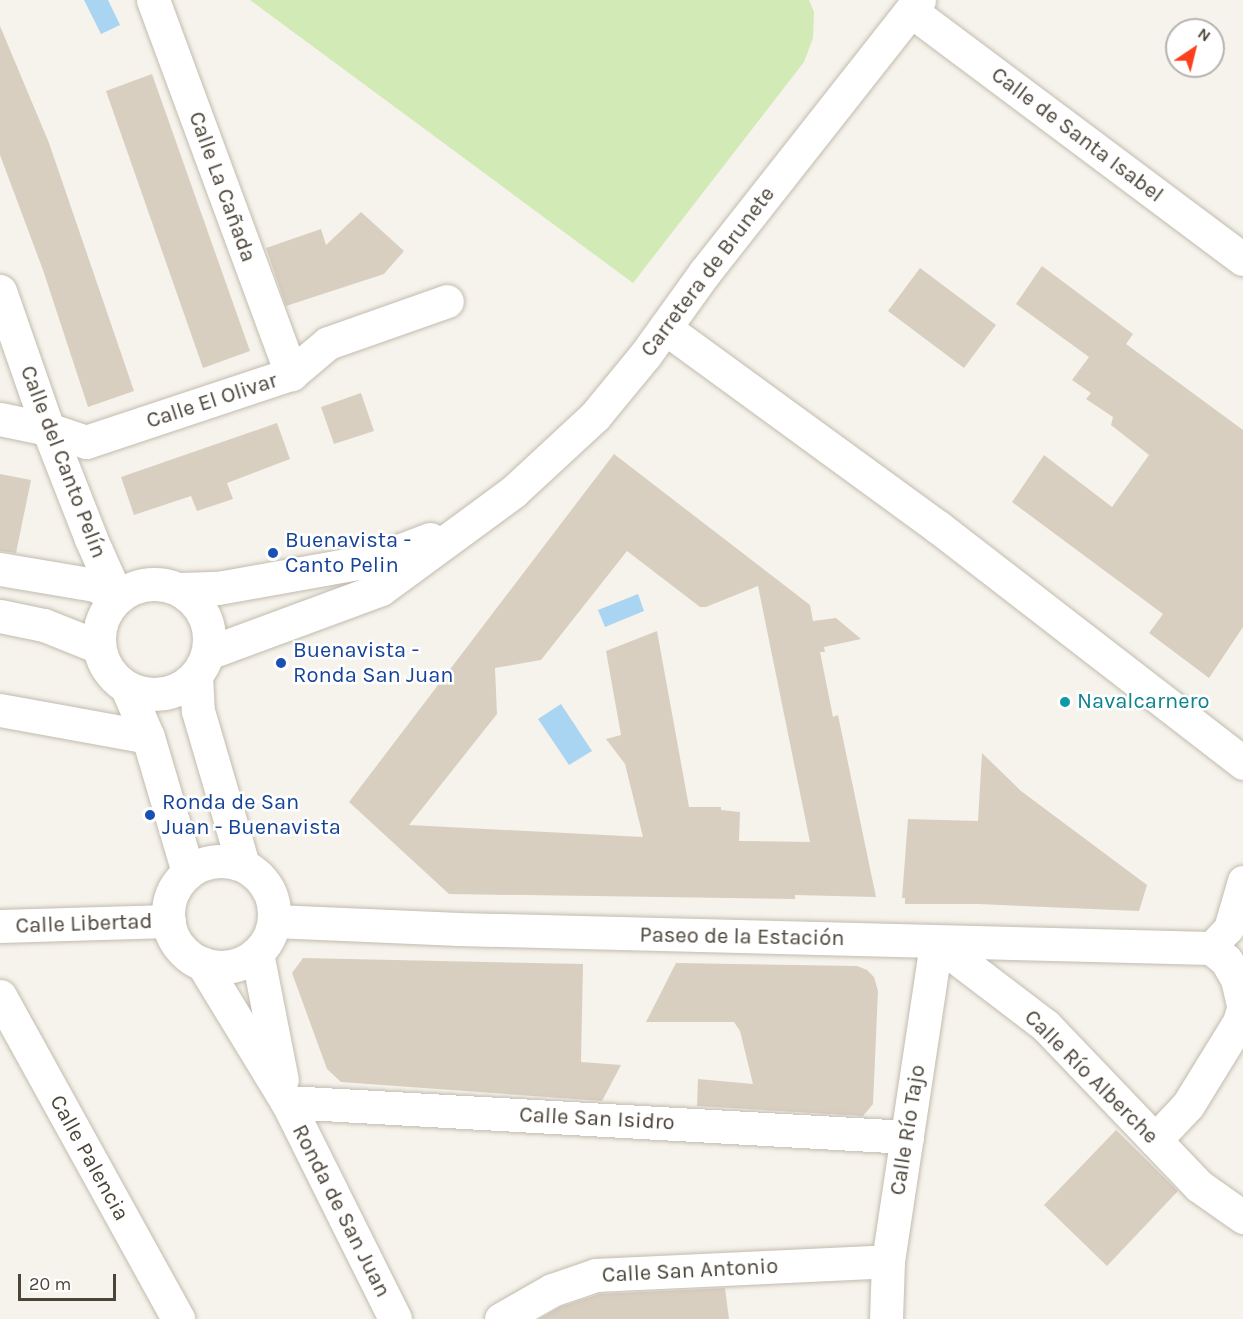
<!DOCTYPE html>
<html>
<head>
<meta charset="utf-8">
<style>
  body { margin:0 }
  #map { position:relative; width:1243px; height:1319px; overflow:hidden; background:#f6f3ec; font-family:Karla,sans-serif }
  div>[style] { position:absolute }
  .green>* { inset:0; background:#d2eab5 }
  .water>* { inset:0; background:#a9d4f2 }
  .building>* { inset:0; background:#d8cfc1 }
  .roads { filter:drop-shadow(0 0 2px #c2bbae) drop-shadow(0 0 2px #c2bbae) }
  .pedestrian>* { height:30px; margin:-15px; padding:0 15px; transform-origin:15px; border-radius:15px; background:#fff }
  .minor>* { height:33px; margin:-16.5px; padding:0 16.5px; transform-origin:16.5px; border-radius:16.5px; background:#fff }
  .minor>.ring { margin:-16.5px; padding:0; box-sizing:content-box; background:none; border:33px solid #fff; border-radius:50% }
  .tertiary>* { height:33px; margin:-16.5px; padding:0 16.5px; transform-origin:16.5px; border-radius:16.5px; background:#fff }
  .tertiary>.ring { margin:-16.5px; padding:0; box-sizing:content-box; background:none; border:33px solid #fff; border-radius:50% }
  .dots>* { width:16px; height:16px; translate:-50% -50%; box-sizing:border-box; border:3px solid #fff; border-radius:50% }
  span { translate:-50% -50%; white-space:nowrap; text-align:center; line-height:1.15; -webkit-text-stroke:5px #fff; paint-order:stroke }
  .street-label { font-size:22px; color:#4b4439 }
  .transit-label { font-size:22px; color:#164399 }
  .left { translate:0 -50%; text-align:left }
  .culture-label { font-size:22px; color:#0d838f }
  .north { position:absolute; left:1165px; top:18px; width:60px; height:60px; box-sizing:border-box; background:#fff; border:2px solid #b7b4b0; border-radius:50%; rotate:35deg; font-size:16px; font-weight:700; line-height:24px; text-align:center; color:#4b4439 }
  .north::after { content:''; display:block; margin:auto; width:21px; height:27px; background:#fc3f1d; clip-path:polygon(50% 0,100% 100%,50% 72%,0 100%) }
  .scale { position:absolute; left:18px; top:1274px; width:98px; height:27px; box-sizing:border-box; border:3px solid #4b4439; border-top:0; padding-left:8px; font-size:18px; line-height:21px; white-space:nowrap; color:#4b4439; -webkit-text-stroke:4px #fff; paint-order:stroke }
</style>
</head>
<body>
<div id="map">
  <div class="green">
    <div style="clip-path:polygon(250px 0,809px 0,814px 12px,813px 38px,804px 62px,633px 283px)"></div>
  </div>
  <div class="water">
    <div style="clip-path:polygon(84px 0,108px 0,120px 25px,101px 34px)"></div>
    <div style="clip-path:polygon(638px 594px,644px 611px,605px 627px,598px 610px)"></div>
    <div style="clip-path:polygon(561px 704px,592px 751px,569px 765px,538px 719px)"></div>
  </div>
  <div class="building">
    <div style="clip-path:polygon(0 26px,49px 143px,134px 391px,88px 407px,43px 270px,0 155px)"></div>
    <div style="clip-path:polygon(152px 74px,250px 351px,203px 368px,106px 91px)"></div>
    <div style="clip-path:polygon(361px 212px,404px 251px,384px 274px,286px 306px,266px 248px,321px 229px,326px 245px)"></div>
    <div style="clip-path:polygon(1042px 266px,1133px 334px,1126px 344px,1243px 430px,1243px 627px,1209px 678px,1149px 633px,1163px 614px,1012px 502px,1044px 455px,1112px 507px,1149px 455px,1111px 425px,1113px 417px,1086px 399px,1091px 393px,1072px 380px,1089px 357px,1016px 304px)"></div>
    <div style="clip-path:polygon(920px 268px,996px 325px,964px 368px,888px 311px)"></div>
    <div style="clip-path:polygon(361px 393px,374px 431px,334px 444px,321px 407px)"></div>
    <div style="clip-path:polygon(277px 423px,290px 459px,227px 483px,233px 499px,197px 511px,191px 496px,134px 515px,121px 477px)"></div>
    <div style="clip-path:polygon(evenodd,614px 454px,810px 605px,813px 621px,836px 618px,861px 639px,824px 647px,825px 652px,820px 652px,833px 717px,838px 715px,876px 897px,795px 895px,795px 899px,449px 894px,349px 802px,614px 454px,627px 551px,700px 607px,706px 607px,758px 586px,810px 842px,739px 841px,740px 812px,721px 810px,721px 807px,689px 807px,657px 631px,606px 651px,621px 735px,606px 739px,625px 764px,643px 837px,409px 825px,497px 714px,495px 668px,541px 660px,627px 551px)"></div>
    <div style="clip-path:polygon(0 474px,31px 480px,16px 553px,0 551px)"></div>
    <div style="clip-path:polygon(982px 753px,1021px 791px,1147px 885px,1139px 911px,978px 904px,905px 904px,905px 898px,902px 898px,908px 819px,978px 821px)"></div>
    <div style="clip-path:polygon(303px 958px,583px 964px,581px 1062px,621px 1065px,602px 1101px,341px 1082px,327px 1069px,292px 973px)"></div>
    <div style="clip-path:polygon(676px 963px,857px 966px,867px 970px,874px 977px,878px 991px,873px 1104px,863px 1116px,697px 1106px,698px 1079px,753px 1084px,740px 1031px,734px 1022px,646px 1022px)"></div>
    <div style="clip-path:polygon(1116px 1130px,1178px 1191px,1107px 1266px,1044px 1205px)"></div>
    <div style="clip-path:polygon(725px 1288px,729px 1319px,539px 1319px,560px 1307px,600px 1294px)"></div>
  </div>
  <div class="roads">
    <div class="pedestrian">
      <div style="left:1211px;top:948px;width:26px;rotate:-47deg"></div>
      <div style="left:1229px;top:929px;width:50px;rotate:-73.7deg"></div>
    </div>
    <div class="minor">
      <div style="left:153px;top:0;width:399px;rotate:69.7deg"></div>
      <div style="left:911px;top:11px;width:414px;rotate:36.8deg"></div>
      <div style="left:0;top:291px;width:146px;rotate:70.8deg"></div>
      <div style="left:48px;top:429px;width:118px;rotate:68.6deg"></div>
      <div style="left:91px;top:539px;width:64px;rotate:65.9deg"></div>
      <div style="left:665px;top:328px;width:338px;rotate:36.1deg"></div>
      <div style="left:938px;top:527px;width:386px;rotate:37.7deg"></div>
      <div style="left:0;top:419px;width:49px;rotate:11.8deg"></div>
      <div style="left:48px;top:429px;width:40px;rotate:18.9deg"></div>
      <div style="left:86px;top:442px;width:216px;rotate:-18.4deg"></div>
      <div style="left:291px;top:374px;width:48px;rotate:-40deg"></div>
      <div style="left:328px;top:343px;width:126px;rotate:-19.4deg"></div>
      <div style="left:196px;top:676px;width:35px;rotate:87deg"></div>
      <div style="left:198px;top:711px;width:160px;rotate:73.7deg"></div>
      <div style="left:127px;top:688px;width:53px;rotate:66.8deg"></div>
      <div style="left:148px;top:737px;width:141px;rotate:73.5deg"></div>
      <div style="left:0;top:710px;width:150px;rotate:10.3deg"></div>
      <div class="ring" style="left:168px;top:861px;width:73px;height:73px"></div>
      <div style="left:274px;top:921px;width:185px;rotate:2.5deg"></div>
      <div style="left:459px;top:929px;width:752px;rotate:1.45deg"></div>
      <div style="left:1211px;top:948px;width:19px;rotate:39deg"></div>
      <div style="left:1226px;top:960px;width:22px;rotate:60deg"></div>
      <div style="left:1237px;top:979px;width:27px;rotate:77deg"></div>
      <div style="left:0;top:926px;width:169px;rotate:-1.7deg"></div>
      <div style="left:257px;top:953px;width:129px;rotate:78.9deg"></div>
      <div style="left:202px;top:963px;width:163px;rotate:58.6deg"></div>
      <div style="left:287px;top:1102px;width:242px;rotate:63.5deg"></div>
      <div style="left:0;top:996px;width:369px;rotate:61.1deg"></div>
      <div style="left:287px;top:1102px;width:621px;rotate:3.23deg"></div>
      <div style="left:1155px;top:1140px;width:48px;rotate:-46.7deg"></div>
      <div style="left:1188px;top:1105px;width:97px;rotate:-58.4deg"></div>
      <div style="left:1239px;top:1022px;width:14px;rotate:-73deg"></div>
      <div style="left:501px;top:1319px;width:59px;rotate:-29.6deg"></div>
      <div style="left:552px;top:1290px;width:46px;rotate:-18.8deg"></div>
      <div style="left:596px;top:1275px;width:292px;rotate:-2.7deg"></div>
      <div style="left:886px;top:1319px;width:58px;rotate:-88deg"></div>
      <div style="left:888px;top:1261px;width:323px;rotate:-81.4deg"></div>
      <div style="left:936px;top:942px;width:137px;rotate:37.3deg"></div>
      <div style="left:1045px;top:1025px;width:223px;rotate:46.3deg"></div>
      <div style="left:1199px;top:1186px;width:54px;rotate:35.2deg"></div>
    </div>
    <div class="tertiary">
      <div style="left:0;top:569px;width:96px;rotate:9.6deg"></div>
      <div style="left:95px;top:585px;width:25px;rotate:29deg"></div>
      <div class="ring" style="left:99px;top:584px;width:77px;height:77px"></div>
      <div style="left:180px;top:589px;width:38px;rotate:-2deg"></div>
      <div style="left:218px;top:588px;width:159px;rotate:-10.1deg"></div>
      <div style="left:375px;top:560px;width:59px;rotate:-20.9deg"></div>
      <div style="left:0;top:616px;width:45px;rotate:11.6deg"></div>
      <div style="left:44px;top:625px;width:59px;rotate:21.8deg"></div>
      <div style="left:208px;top:653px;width:184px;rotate:-20.3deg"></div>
      <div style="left:381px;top:589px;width:164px;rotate:-36.3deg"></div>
      <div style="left:513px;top:492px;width:112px;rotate:-42.8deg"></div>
      <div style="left:595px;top:416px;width:80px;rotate:-50.6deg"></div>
      <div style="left:646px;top:354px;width:101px;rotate:-54.3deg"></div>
      <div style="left:705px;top:272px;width:346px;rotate:-51.8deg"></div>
    </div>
  </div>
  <div class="dots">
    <div style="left:273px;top:553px;background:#1a4fb4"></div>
    <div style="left:281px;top:663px;background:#1a4fb4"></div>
    <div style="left:1065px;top:702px;background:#0f9aa8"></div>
    <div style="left:150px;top:815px;background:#1a4fb4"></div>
  </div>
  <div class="street-label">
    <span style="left:1077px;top:135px;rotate:37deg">Calle de Santa Isabel</span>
    <span style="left:222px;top:187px;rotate:70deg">Calle La Cañada</span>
    <span style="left:708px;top:272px;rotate:-53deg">Carretera de Brunete</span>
    <span style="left:212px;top:401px;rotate:-18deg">Calle El Olivar</span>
    <span style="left:63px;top:462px;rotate:69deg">Calle del Canto Pelín</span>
    <span style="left:84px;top:924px;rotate:-2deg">Calle Libertad</span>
    <span style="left:742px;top:937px;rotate:1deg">Paseo de la Estación</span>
    <span style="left:1091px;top:1077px;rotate:45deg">Calle Río Alberche</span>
    <span style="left:597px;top:1119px;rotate:3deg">Calle San Isidro</span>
    <span style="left:908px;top:1130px;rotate:-81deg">Calle Río Tajo</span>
    <span style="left:89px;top:1158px;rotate:61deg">Calle Palencia</span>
    <span style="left:341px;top:1211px;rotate:63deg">Ronda de San Juan</span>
    <span style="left:690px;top:1271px;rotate:-3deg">Calle San Antonio</span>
  </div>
  <div class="transit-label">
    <span class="left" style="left:285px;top:553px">Buenavista -<br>Canto Pelin</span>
    <span class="left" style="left:293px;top:663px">Buenavista -<br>Ronda San Juan</span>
    <span class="left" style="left:162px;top:815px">Ronda de San<br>Juan - Buenavista</span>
  </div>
  <div class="culture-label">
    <span class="left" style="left:1077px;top:702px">Navalcarnero</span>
  </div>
  <div class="north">N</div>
  <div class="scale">20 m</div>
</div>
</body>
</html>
